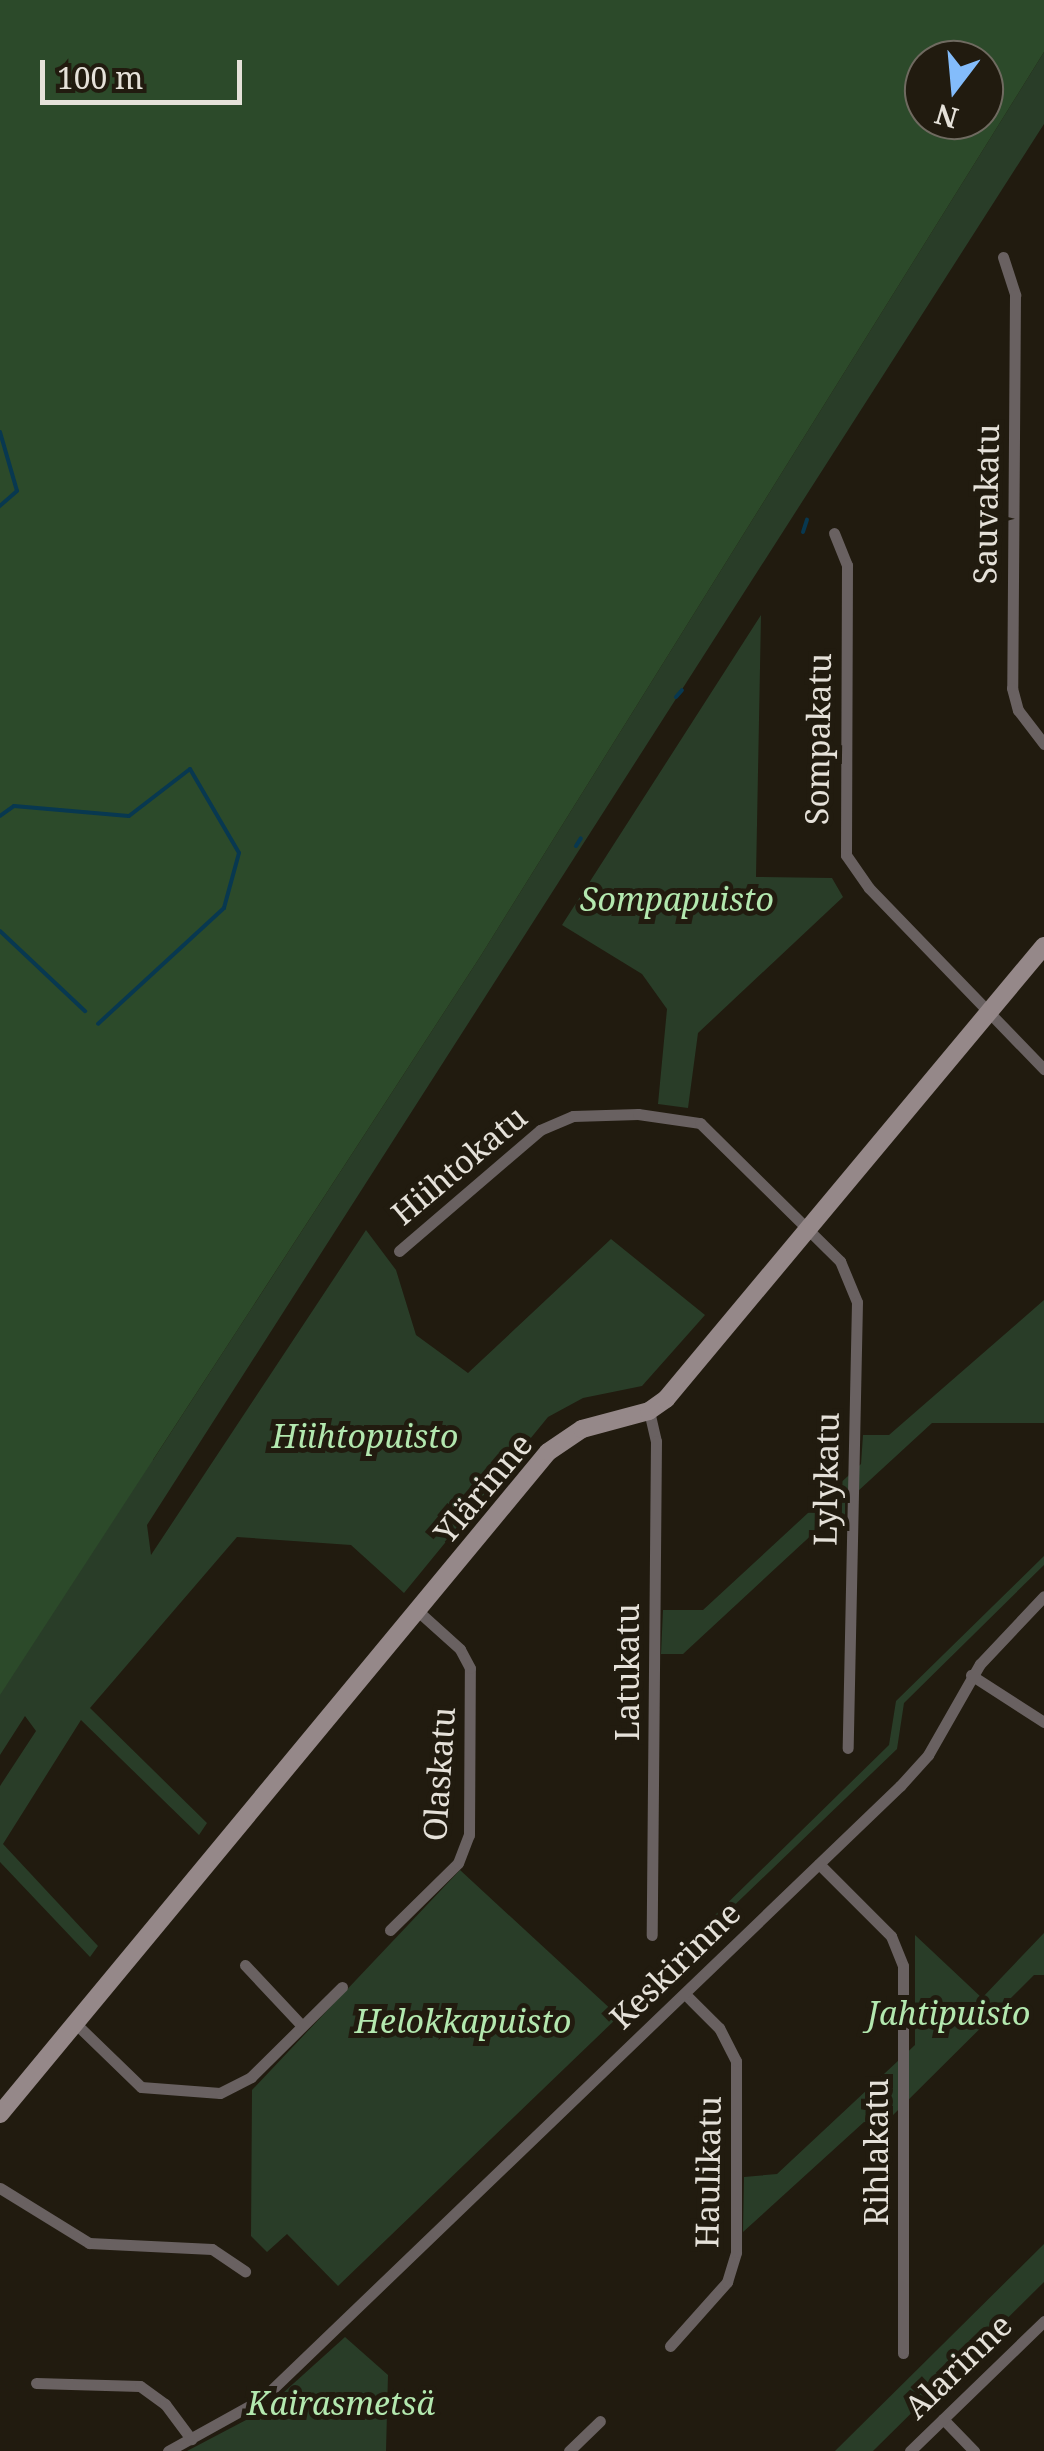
<!DOCTYPE html>
<html>
<head>
<meta charset="utf-8">
<style>
  body { margin:0 }
  #map { position:relative; width:1044px; height:2451px; overflow:hidden; background:#211b0f; font-family:"Noto Serif",serif }
  div>[style] { position:absolute }
  .green>* { inset:0; background:#293d28 }
  .forest>* { inset:0; background:#2c4a2a }
  .stream>* { height:4px; margin:-2px; padding:0 2px; transform-origin:2px; border-radius:2px; background:#083850 }
  .street>* { height:11px; margin:-5.5px; padding:0 5.5px; transform-origin:5.5px; border-radius:5.5px; background:#696161 }
  .secondary>* { height:18px; margin:-9px; padding:0 9px; transform-origin:9px; border-radius:9px; background:#958889 }
  span { translate:-50% -50%; white-space:nowrap; text-align:center; line-height:1.15; -webkit-text-stroke:10px #211b0f; paint-order:stroke }
  .street-label { font-size:32px; color:#e5e1d9 }
  .park-label { font-size:32px; color:#b3e8af; font-style:italic }
  .north { position:absolute; left:904px; top:40px; width:100px; height:100px; box-sizing:border-box; background:#211b0f; border:2px solid #6f6a60; border-radius:50%; rotate:196deg; font-size:28px; font-weight:700; line-height:40px; text-align:center; color:#e5e1d9 }
  .north::after { content:''; display:block; margin:auto; width:35px; height:45px; background:#83bcfb; clip-path:polygon(50% 0,100% 100%,50% 72%,0 100%) }
  .scale { position:absolute; left:40px; top:60px; width:202px; height:45px; box-sizing:border-box; border:5px solid #e5e1d9; border-top:0; padding-left:12px; font-size:30px; line-height:35px; white-space:nowrap; color:#e5e1d9; -webkit-text-stroke:8px #211b0f; paint-order:stroke }
</style>
</head>
<body>
<div id="map">
  <div class="green">
    <div style="clip-path:polygon(1044px 52px,1044px 124px,147px 1525px,151px 1555px,366px 1230px,396px 1270px,416px 1335px,468px 1373px,611px 1239px,705px 1315px,642px 1386px,583px 1398px,548px 1417px,404px 1593px,351px 1545px,237px 1537px,90px 1708px,207px 1823px,199px 1835px,81px 1720px,3px 1844px,98px 1946px,90px 1957px,0 1862px,0 1786px,36px 1731px,25px 1716px,0 1755px,0 823px,153px 1460px,480px 957px)"></div>
    <div style="clip-path:polygon(761px 615px,756px 877px,832px 878px,843px 897px,698px 1033px,688px 1108px,658px 1104px,667px 1009px,642px 974px,562px 925px)"></div>
    <div style="clip-path:polygon(1044px 1300px,1044px 1423px,932px 1423px,845px 1503px,845px 1527px,818px 1529px,683px 1654px,661px 1654px,663px 1610px,703px 1610px,861px 1464px,863px 1435px,889px 1435px)"></div>
    <div style="clip-path:polygon(1044px 1556px,1044px 1565px,904px 1703px,897px 1749px,338px 2286px,287px 2234px,267px 2252px,251px 2236px,252px 2090px,460px 1870px,615px 2013px,889px 1745px,896px 1701px)"></div>
    <div style="clip-path:polygon(1044px 1933px,1044px 1975px,1034px 1975px,887px 2121px,864px 2122px,743px 2232px,744px 2177px,777px 2174px,915px 2045px,915px 1935px,982px 1998px)"></div>
    <div style="clip-path:polygon(1044px 2244px,1044px 2282px,873px 2451px,835px 2451px)"></div>
    <div style="clip-path:polygon(345px 2337px,388px 2375px,386px 2451px,187px 2451px,263px 2411px)"></div>
  </div>
  <div class="forest">
    <div style="clip-path:polygon(evenodd,0 0,1044px 0,1044px 52px,480px 957px,0 1695px,0 0,984px 60px,984px 120px,924px 120px,924px 60px,984px 60px)"></div>
  </div>
  <div class="stream">
    <div style="left:0;top:432px;width:61px;rotate:73.9deg"></div>
    <div style="left:17px;top:491px;width:23px;rotate:139deg"></div>
    <div style="left:803px;top:532px;width:13px;rotate:-72deg"></div>
    <div style="left:676px;top:697px;width:9px;rotate:-49deg"></div>
    <div style="left:0;top:816px;width:17px;rotate:-36deg"></div>
    <div style="left:14px;top:806px;width:115px;rotate:5deg"></div>
    <div style="left:129px;top:816px;width:77px;rotate:-37.6deg"></div>
    <div style="left:190px;top:769px;width:97px;rotate:59.7deg"></div>
    <div style="left:239px;top:853px;width:57px;rotate:105.3deg"></div>
    <div style="left:224px;top:908px;width:171px;rotate:137.4deg"></div>
    <div style="left:576px;top:846px;width:9px;rotate:-58deg"></div>
    <div style="left:0;top:931px;width:117px;rotate:43.3deg"></div>
  </div>
  <div class="street">
    <div style="left:1003px;top:257px;width:40px;rotate:72deg"></div>
    <div style="left:1015px;top:295px;width:393px;rotate:90.4deg"></div>
    <div style="left:1012px;top:688px;width:23px;rotate:75deg"></div>
    <div style="left:1018px;top:710px;width:43px;rotate:52.6deg"></div>
    <div style="left:834px;top:533px;width:35px;rotate:68deg"></div>
    <div style="left:847px;top:565px;width:290px;rotate:90.2deg"></div>
    <div style="left:846px;top:855px;width:40px;rotate:55.1deg"></div>
    <div style="left:869px;top:888px;width:252px;rotate:46deg"></div>
    <div style="left:399px;top:1251px;width:186px;rotate:-40.6deg"></div>
    <div style="left:540px;top:1130px;width:36px;rotate:-23deg"></div>
    <div style="left:573px;top:1116px;width:65px;rotate:-1.8deg"></div>
    <div style="left:638px;top:1114px;width:63px;rotate:8.3deg"></div>
    <div style="left:700px;top:1123px;width:197px;rotate:44.6deg"></div>
    <div style="left:840px;top:1261px;width:44px;rotate:67.5deg"></div>
    <div style="left:857px;top:1302px;width:446px;rotate:91.2deg"></div>
    <div style="left:649px;top:1411px;width:31px;rotate:77deg"></div>
    <div style="left:656px;top:1441px;width:494px;rotate:90.5deg"></div>
    <div style="left:971px;top:1675px;width:87px;rotate:32.8deg"></div>
    <div style="left:819px;top:1864px;width:102px;rotate:45deg"></div>
    <div style="left:891px;top:1936px;width:32px;rotate:68deg"></div>
    <div style="left:903px;top:1966px;width:387px;rotate:90deg"></div>
    <div style="left:390px;top:1930px;width:95px;rotate:-44.6deg"></div>
    <div style="left:458px;top:1863px;width:30px;rotate:-69deg"></div>
    <div style="left:469px;top:1835px;width:167px;rotate:-89.7deg"></div>
    <div style="left:470px;top:1668px;width:21px;rotate:-118deg"></div>
    <div style="left:460px;top:1649px;width:54px;rotate:-138deg"></div>
    <div style="left:245px;top:1965px;width:83px;rotate:46.9deg"></div>
    <div style="left:75px;top:2023px;width:92px;rotate:44.1deg"></div>
    <div style="left:141px;top:2087px;width:79px;rotate:4.3deg"></div>
    <div style="left:220px;top:2093px;width:35px;rotate:-27deg"></div>
    <div style="left:251px;top:2077px;width:128px;rotate:-44.7deg"></div>
    <div style="left:0;top:2188px;width:105px;rotate:31.7deg"></div>
    <div style="left:89px;top:2243px;width:123px;rotate:2.8deg"></div>
    <div style="left:212px;top:2249px;width:40px;rotate:34deg"></div>
    <div style="left:670px;top:2346px;width:86px;rotate:-48.3deg"></div>
    <div style="left:727px;top:2282px;width:31px;rotate:-73deg"></div>
    <div style="left:736px;top:2252px;width:191px;rotate:-90deg"></div>
    <div style="left:736px;top:2061px;width:37px;rotate:-117deg"></div>
    <div style="left:719px;top:2028px;width:48px;rotate:-135deg"></div>
    <div style="left:36px;top:2383px;width:104px;rotate:1.7deg"></div>
    <div style="left:140px;top:2386px;width:31px;rotate:36deg"></div>
    <div style="left:165px;top:2404px;width:44px;rotate:53.4deg"></div>
    <div style="left:943px;top:2419px;width:45px;rotate:45.9deg"></div>
    <div style="left:168px;top:2451px;width:107px;rotate:-29deg"></div>
    <div style="left:262px;top:2399px;width:885px;rotate:-43.86deg"></div>
    <div style="left:900px;top:1786px;width:42px;rotate:-47.9deg"></div>
    <div style="left:928px;top:1755px;width:105px;rotate:-60.3deg"></div>
    <div style="left:980px;top:1664px;width:93px;rotate:-46.7deg"></div>
    <div style="left:569px;top:2451px;width:43px;rotate:-44.1deg"></div>
    <div style="left:910px;top:2451px;width:187px;rotate:-44.1deg"></div>
  </div>
  <div class="secondary">
    <div style="left:0;top:2114px;width:859px;rotate:-50.38deg"></div>
    <div style="left:548px;top:1452px;width:41px;rotate:-34.1deg"></div>
    <div style="left:582px;top:1429px;width:69px;rotate:-15deg"></div>
    <div style="left:649px;top:1411px;width:21px;rotate:-35deg"></div>
    <div style="left:666px;top:1399px;width:590px;rotate:-50.16deg"></div>
  </div>
  <div class="street-label">
    <span style="left:986px;top:504px;rotate:-89deg">Sauvakatu</span>
    <span style="left:818px;top:739px;rotate:-89deg">Sompakatu</span>
    <span style="left:459px;top:1165px;rotate:-40deg">Hiihtokatu</span>
    <span style="left:826px;top:1479px;rotate:-89deg">Lylykatu</span>
    <span style="left:483px;top:1488px;rotate:-50deg">Ylärinne</span>
    <span style="left:627px;top:1672px;rotate:-90deg">Latukatu</span>
    <span style="left:439px;top:1774px;rotate:-86deg">Olaskatu</span>
    <span style="left:675px;top:1965px;rotate:-44deg">Keskirinne</span>
    <span style="left:876px;top:2152px;rotate:-90deg">Rihlakatu</span>
    <span style="left:708px;top:2172px;rotate:-89deg">Haulikatu</span>
    <span style="left:958px;top:2366px;rotate:-44deg">Alarinne</span>
  </div>
  <div class="park-label">
    <span style="left:677px;top:899px">Sompapuisto</span>
    <span style="left:365px;top:1436px">Hiihtopuisto</span>
    <span style="left:949px;top:2013px">Jahtipuisto</span>
    <span style="left:463px;top:2021px">Helokkapuisto</span>
    <span style="left:341px;top:2403px">Kairasmetsä</span>
  </div>
  <div class="north">N</div>
  <div class="scale">100 m</div>
</div>
</body>
</html>
